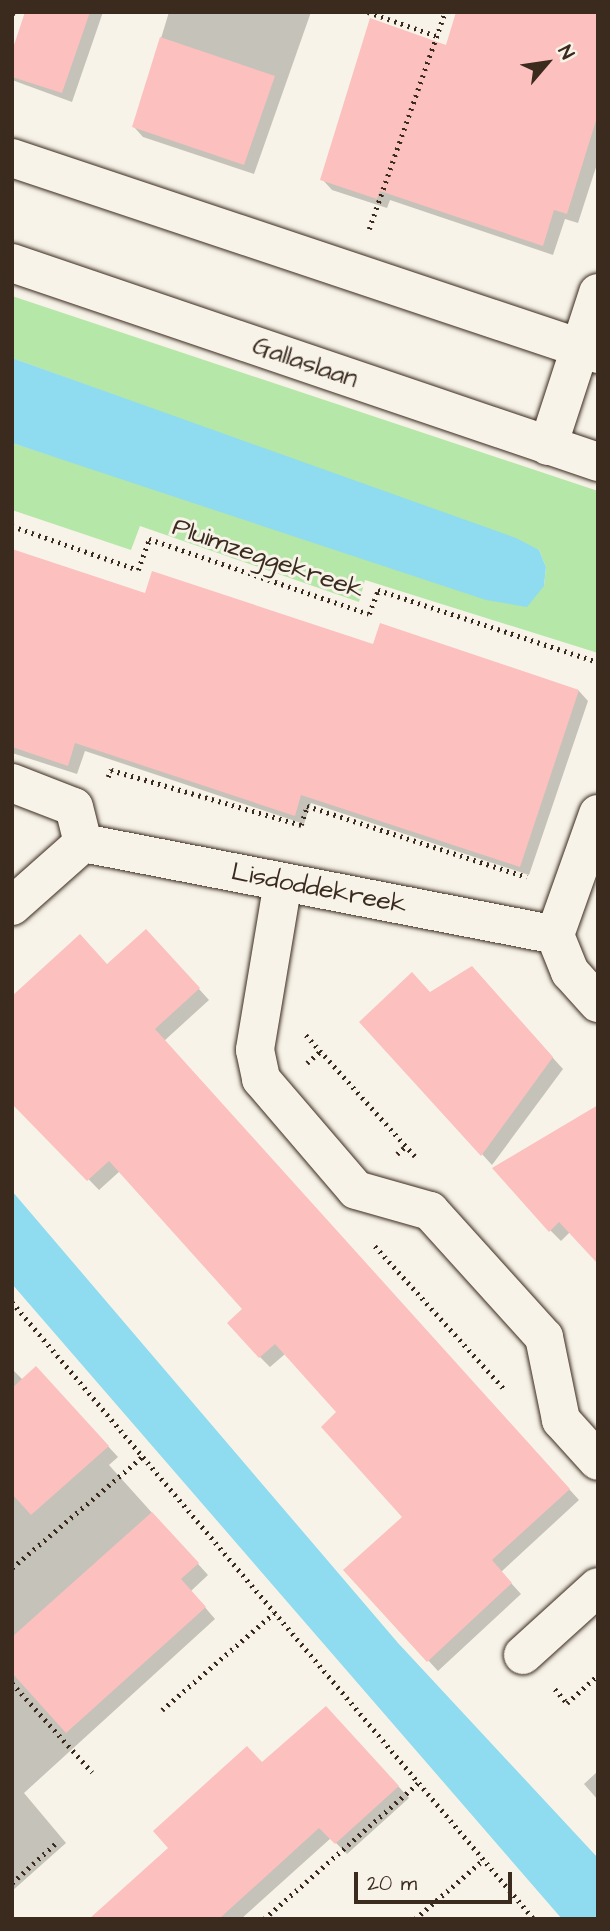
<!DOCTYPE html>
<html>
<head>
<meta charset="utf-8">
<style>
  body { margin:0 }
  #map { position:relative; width:610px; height:1931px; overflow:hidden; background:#f7f3e8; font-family:"Architects Daughter",sans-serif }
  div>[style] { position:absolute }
  .green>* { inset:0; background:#b5e7a8 }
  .water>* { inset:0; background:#8fdbef }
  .shadow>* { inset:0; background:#0003 }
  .building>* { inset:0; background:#fcc0be }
  .path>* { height:4.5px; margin-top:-2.25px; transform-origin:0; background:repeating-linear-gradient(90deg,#3b2a1e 0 2px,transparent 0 7px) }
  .roads { filter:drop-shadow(0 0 2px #3b2a1e) drop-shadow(0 0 2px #3b2a1e) }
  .minor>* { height:38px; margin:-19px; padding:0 19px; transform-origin:19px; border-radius:19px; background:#f7f3e8 }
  span { translate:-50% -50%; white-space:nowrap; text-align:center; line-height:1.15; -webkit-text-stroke:6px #f7f3e8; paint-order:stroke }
  .street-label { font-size:26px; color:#3b2a1e }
  .frame { position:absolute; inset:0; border:14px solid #3b2a1e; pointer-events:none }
  .north { position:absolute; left:512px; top:28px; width:70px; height:70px; -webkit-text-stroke:5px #f7f3e8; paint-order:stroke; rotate:61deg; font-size:19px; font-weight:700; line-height:28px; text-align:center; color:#3b2a1e }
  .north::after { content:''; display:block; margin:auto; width:24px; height:32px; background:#3b2a1e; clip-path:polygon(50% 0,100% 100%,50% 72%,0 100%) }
  .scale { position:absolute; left:354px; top:1872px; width:158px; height:32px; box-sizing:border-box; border:4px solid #3b2a1e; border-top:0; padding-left:9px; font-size:21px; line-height:24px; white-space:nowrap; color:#3b2a1e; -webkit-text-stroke:5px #f7f3e8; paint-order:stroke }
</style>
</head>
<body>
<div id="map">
  <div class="green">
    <div style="clip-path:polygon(12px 296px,598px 491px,598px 653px,365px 580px,359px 602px,140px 526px,131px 550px,12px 510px,12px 443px,292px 533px,544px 586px,546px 567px,539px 550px,12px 358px)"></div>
  </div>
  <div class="water">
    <div style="clip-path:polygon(12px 358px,516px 538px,539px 550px,546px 567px,544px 586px,527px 607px,486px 600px,12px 443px)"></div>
    <div style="clip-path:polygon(12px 1191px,398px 1643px,598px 1858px,598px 1919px,562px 1919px,12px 1284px)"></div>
  </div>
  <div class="shadow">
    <div style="clip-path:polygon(27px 12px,103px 12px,72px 102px,12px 80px,12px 56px)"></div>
    <div style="clip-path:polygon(169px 12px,311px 12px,254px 174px,143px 137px,134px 127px)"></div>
    <div style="clip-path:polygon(598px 12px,598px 161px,578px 223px,565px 219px,553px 255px,390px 200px,387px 208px,332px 190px,322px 179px,447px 47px)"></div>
    <div style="clip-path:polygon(12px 551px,146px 595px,579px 691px,588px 701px,529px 875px,311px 803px,304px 824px,85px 751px,77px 774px,12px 753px)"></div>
    <div style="clip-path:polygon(156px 942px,209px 1000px,164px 1041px,579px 1500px,501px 1572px,521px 1594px,438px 1671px,345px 1570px,404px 1517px,338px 1412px,285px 1354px,270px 1367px,260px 1357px,245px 1309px,120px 1171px,99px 1190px,12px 1100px,108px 966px)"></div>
    <div style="clip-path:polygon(482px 980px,563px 1069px,492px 1165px,361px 1022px)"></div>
    <div style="clip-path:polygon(598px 1109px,570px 1232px,561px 1241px,550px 1230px)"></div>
    <div style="clip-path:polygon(12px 1369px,23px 1380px,46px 1379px,118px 1457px,109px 1465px,208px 1575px,191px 1591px,215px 1619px,24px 1793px,66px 1843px,12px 1891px)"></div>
    <div style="clip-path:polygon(337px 1719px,409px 1798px,347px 1854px,331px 1838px,241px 1919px,92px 1919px,263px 1764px)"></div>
    <div style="clip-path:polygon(598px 1771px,598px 1800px,584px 1784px)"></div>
  </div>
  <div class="building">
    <div style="clip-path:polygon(25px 12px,90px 12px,62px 93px,12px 77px,12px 51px)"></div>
    <div style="clip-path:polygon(456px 12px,598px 12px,598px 114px,567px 214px,554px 210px,543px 246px,380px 191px,377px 199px,320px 180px,370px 18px,446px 45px)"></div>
    <div style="clip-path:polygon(160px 37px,275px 76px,244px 165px,132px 127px)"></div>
    <div style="clip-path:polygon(12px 549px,145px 593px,152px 571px,373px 644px,380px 623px,579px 690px,520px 867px,301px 795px,295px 816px,75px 743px,68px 766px,12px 747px)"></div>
    <div style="clip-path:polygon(146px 929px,200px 988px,155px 1029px,570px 1489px,492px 1560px,512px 1583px,427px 1662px,343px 1570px,402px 1517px,321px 1427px,336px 1412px,275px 1344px,259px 1358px,227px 1323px,242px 1309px,109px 1161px,87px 1181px,12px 1104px,12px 996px,80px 934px,107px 964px)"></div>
    <div style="clip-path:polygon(472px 966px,553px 1057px,481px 1156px,359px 1022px,412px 972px,430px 992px)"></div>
    <div style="clip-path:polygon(598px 1105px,598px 1264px,559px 1222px,549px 1232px,492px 1168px)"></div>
    <div style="clip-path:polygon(36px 1366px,109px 1446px,31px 1515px,12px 1494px,12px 1388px)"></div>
    <div style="clip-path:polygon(152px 1512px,199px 1563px,181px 1579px,206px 1607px,66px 1733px,12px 1673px,12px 1637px)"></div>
    <div style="clip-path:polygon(326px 1706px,399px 1786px,335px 1844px,319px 1828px,219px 1919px,89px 1919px,168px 1848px,153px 1831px,216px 1774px,247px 1746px,262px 1762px)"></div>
  </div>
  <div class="path">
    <div style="left:368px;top:12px;width:73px;rotate:19.2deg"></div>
    <div style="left:12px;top:15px;width:3px;rotate:-72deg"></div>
    <div style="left:369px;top:229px;width:230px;rotate:-70.7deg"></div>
    <div style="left:12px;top:526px;width:133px;rotate:19.2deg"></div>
    <div style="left:138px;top:570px;width:33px;rotate:-70deg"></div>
    <div style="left:149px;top:539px;width:232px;rotate:18.8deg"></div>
    <div style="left:369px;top:614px;width:26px;rotate:-69deg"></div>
    <div style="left:378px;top:590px;width:231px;rotate:18.1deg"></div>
    <div style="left:108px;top:777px;width:8px;rotate:-67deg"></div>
    <div style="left:111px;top:770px;width:198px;rotate:16.1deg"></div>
    <div style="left:301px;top:825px;width:20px;rotate:-72deg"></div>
    <div style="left:307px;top:806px;width:231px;rotate:17.9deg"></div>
    <div style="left:306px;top:1035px;width:163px;rotate:48deg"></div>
    <div style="left:307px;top:1063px;width:18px;rotate:-41deg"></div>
    <div style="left:397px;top:1154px;width:12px;rotate:-42deg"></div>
    <div style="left:375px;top:1246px;width:194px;rotate:47.9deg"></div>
    <div style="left:12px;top:1302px;width:808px;rotate:49.77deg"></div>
    <div style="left:12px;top:1568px;width:171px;rotate:-40.5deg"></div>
    <div style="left:12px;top:1683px;width:120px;rotate:48deg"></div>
    <div style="left:555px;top:1689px;width:18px;rotate:49deg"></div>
    <div style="left:567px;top:1703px;width:42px;rotate:-42.1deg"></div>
    <div style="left:162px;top:1710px;width:148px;rotate:-40.9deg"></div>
    <div style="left:12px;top:1883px;width:58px;rotate:-42.2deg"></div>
    <div style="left:264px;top:1919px;width:205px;rotate:-41.4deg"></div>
    <div style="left:415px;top:1919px;width:90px;rotate:-40.9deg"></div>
  </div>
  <div class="roads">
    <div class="minor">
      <div style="left:12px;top:158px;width:618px;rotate:18.49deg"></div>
      <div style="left:12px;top:263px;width:619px;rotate:18.76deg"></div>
      <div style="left:548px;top:446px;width:161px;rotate:-71.9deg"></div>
      <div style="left:12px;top:783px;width:66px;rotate:21.2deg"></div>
      <div style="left:74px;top:807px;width:37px;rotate:76deg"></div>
      <div style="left:598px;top:814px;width:128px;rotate:109.6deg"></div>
      <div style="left:555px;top:935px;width:40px;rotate:68deg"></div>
      <div style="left:570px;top:972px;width:42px;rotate:47.9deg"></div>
      <div style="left:283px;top:882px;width:170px;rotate:99.5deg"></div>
      <div style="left:255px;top:1050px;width:30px;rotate:78deg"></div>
      <div style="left:261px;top:1079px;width:146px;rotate:49.4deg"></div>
      <div style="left:356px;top:1190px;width:77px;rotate:15.8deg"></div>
      <div style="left:430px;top:1211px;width:170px;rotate:47.9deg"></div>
      <div style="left:544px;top:1337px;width:85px;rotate:78.4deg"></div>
      <div style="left:561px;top:1420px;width:55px;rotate:47.9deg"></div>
      <div style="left:12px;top:906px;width:95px;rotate:-41.6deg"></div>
      <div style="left:83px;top:843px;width:481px;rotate:11deg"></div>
      <div style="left:523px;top:1655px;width:101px;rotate:-42.2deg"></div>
    </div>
  </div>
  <div class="street-label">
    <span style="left:305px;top:363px;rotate:19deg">Gallaslaan</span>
    <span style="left:268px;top:559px;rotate:19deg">Pluimzeggekreek</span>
    <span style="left:319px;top:889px;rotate:11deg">Lisdoddekreek</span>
  </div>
  <div class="frame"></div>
  <div class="north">N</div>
  <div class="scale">20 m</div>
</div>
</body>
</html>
